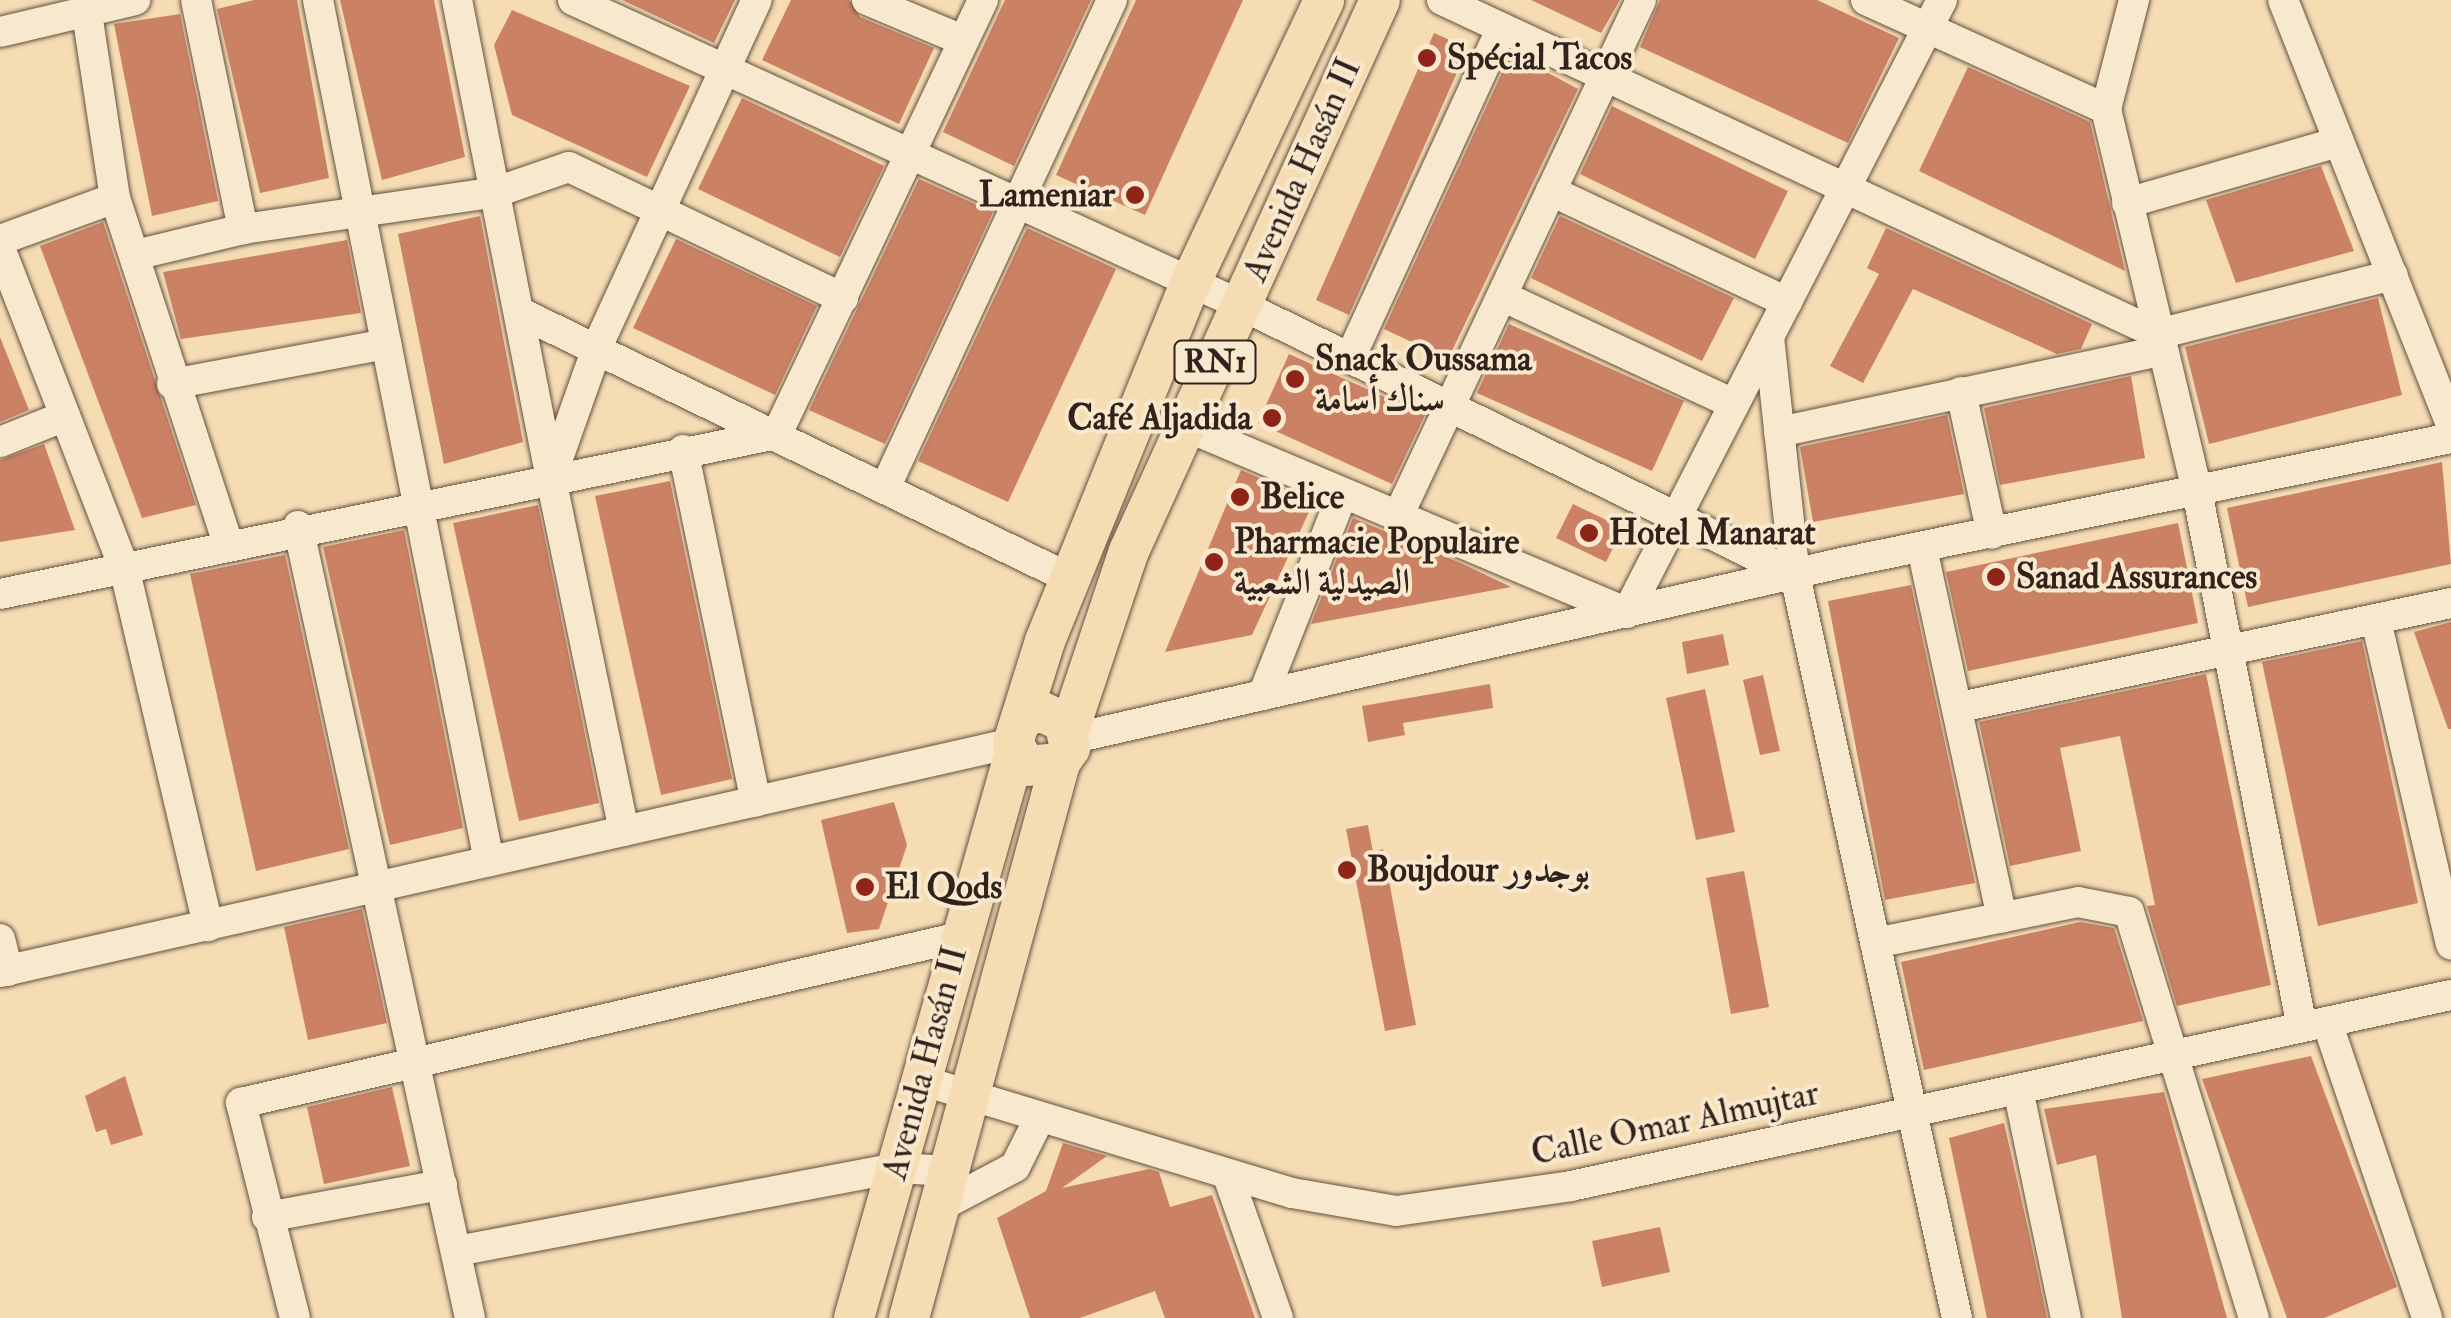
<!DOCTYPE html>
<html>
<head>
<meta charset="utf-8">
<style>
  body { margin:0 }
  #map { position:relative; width:2451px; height:1318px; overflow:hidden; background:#f5dcb3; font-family:"IM FELL Double Pica",Amiri,serif }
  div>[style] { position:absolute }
  .building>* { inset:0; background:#cb8164 }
  .roads { filter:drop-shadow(0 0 2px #635042) drop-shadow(0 0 2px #635042) }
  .minor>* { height:30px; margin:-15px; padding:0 15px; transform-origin:15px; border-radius:15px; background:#f8e8ce }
  .major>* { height:40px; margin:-20px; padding:0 20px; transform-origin:20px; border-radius:20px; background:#f5dcb3 }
  .dots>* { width:28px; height:28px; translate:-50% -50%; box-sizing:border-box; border:5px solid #f8e8ce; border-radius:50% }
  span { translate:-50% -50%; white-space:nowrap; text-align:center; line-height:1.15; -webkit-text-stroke:8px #f8e8ce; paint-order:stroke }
  .shield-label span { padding:2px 8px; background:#f8e8ce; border:2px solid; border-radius:8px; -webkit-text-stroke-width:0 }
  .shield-label { font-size:32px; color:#32221c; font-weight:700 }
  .poi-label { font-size:35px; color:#32221c; font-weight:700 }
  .left { translate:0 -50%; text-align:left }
  .right { translate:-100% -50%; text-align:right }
  .street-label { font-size:35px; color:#32221c }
</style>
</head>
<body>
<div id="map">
  <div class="building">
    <div style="clip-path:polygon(254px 0,297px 0,329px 178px,260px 193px,217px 9px)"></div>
    <div style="clip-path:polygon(340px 0,434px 0,465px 157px,382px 180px)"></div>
    <div style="clip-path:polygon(622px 0,735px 0,714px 43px)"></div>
    <div style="clip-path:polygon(791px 0,849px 0,860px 17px,934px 48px,899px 124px,762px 60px)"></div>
    <div style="clip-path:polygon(1005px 0,1091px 0,1014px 166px,943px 132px)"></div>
    <div style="clip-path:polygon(1136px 0,1243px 0,1145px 215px,1056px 175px)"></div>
    <div style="clip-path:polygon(1531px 0,1620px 0,1601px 33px)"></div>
    <div style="clip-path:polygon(1660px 0,1817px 0,1899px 38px,1848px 143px,1640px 47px)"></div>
    <div style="clip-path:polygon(512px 10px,690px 86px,647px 177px,512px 115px,494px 45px)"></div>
    <div style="clip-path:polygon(180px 14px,218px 201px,152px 216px,114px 24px)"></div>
    <div style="clip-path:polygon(1434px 33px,1468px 48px,1349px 315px,1316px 300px)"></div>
    <div style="clip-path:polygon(1511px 53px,1578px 89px,1448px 359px,1384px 329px)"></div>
    <div style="clip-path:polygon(1968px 67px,2090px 122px,2125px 271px,1919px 171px)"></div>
    <div style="clip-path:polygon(742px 98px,884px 166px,840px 257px,698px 189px)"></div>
    <div style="clip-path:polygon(1612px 106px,1788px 191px,1755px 259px,1580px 174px)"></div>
    <div style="clip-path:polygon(2321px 166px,2354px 251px,2236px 283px,2206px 200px)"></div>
    <div style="clip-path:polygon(919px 179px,993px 212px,885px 444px,809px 410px)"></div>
    <div style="clip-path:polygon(480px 216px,523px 442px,444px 464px,398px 234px)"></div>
    <div style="clip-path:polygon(1560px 216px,1734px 298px,1702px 361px,1531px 278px)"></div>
    <div style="clip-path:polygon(103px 222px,196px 505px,142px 518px,40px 246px)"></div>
    <div style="clip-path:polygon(1027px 228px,1116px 269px,1008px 502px,918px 461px)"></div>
    <div style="clip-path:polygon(1886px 228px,2092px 324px,2081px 349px,2057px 354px,1913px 289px,1863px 383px,1830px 366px,1879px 274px,1867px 268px)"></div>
    <div style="clip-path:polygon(676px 239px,817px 306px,775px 395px,633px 328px)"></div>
    <div style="clip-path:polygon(347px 240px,361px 313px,181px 339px,163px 272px)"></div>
    <div style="clip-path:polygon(2378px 298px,2402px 395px,2209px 444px,2185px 347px)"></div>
    <div style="clip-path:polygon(1509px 324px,1684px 401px,1652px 471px,1477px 393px)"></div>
    <div style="clip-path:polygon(0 337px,29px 410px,0 422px)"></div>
    <div style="clip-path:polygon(1289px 354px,1425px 415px,1392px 484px,1258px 423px)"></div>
    <div style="clip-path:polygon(2131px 376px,2145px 458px,2000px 485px,1984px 408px)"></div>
    <div style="clip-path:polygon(1947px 415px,1964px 494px,1813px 522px,1800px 447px)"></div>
    <div style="clip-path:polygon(44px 444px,75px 530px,0 542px,0 460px)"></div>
    <div style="clip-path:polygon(2442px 462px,2451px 564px,2248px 607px,2227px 508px)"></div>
    <div style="clip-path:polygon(1241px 470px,1314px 501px,1252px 635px,1165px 652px)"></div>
    <div style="clip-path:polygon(670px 481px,732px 779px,661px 795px,595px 496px)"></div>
    <div style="clip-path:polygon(1573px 504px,1623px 528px,1606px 562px,1556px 538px)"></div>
    <div style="clip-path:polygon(538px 505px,599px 803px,519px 821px,453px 523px)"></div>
    <div style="clip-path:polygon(1353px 518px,1463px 564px,1511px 587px,1311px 624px)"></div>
    <div style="clip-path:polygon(2178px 523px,2198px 623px,1968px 671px,1946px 572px)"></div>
    <div style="clip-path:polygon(404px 530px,463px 828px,390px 845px,323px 547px)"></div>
    <div style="clip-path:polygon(285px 555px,349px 849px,256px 871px,190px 574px)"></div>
    <div style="clip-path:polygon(1911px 585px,1975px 883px,1885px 900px,1828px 601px)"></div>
    <div style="clip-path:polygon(2451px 622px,2451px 729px,2448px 729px,2414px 632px)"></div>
    <div style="clip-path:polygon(1723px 634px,1729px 665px,1687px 674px,1682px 642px)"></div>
    <div style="clip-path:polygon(2362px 641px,2418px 903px,2318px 926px,2262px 662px)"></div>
    <div style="clip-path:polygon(2206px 674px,2271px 985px,2177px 1006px,2147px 906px,2155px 905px,2120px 736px,2060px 748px,2081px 851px,2010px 866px,1979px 722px)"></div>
    <div style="clip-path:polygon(1763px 675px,1780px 751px,1760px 755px,1743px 680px)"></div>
    <div style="clip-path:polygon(1490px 684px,1493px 708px,1403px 723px,1405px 735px,1368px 742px,1362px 706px)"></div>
    <div style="clip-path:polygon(1705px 689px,1735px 832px,1696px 840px,1666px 698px)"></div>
    <div style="clip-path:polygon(894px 802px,907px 845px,879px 929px,847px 933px,821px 820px)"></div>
    <div style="clip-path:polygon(1368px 825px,1373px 852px,1383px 849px,1416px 1025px,1385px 1031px,1346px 829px)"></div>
    <div style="clip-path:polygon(1744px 871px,1769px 1007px,1731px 1014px,1706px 878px)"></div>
    <div style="clip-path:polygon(362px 909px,387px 1023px,308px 1040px,284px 927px)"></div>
    <div style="clip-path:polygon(2080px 922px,2114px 928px,2143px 1021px,1924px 1070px,1901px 962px)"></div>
    <div style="clip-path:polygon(2311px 1056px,2397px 1287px,2324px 1318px,2287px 1318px,2202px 1079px)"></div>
    <div style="clip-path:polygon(125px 1076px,143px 1135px,111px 1145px,106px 1129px,96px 1132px,85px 1096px)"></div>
    <div style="clip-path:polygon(392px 1087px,410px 1166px,324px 1184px,307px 1107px)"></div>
    <div style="clip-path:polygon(2164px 1092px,2227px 1318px,2122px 1318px,2096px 1155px,2057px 1165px,2044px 1109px)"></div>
    <div style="clip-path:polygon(2004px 1123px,2029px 1233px,2047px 1318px,1987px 1318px,1949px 1138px)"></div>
    <div style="clip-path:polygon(1063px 1143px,1107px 1156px,1062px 1188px,1149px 1169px,1159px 1172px,1170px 1207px,1212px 1195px,1255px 1318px,1165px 1318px,1155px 1291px,1080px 1318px,1030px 1318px,997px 1218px,1046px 1191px)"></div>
    <div style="clip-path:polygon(1660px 1227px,1670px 1272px,1602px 1287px,1592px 1241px)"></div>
  </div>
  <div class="roads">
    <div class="minor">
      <div style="left:85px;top:0;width:200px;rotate:81.4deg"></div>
      <div style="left:115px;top:198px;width:360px;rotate:71.9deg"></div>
      <div style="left:196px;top:0;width:234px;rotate:78.4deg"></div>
      <div style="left:318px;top:0;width:878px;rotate:78.77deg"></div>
      <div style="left:457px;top:0;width:482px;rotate:78.9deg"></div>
      <div style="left:573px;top:0;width:734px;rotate:24.54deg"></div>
      <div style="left:1241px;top:305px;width:616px;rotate:25.98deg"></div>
      <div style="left:867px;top:0;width:103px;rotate:22.8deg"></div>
      <div style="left:1442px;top:0;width:790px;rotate:25.01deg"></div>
      <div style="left:2158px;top:334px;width:242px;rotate:-14.1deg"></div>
      <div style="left:1866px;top:0;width:264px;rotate:24.4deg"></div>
      <div style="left:2134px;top:0;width:113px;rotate:104.4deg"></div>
      <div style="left:2106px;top:109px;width:393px;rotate:76.6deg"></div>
      <div style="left:2197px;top:491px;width:546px;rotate:78.92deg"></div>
      <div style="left:2283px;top:0;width:457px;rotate:68.4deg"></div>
      <div style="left:0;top:32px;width:139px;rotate:-13.3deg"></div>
      <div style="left:1551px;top:191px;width:261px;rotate:25.2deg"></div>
      <div style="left:2127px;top:203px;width:220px;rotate:-16.1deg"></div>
      <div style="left:0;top:240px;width:122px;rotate:-20.1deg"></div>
      <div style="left:0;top:248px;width:342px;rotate:68.8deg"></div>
      <div style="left:124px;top:567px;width:369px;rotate:76.8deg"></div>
      <div style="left:135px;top:255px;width:111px;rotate:-13.5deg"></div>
      <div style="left:243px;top:229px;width:256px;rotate:-8.3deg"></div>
      <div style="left:496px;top:192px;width:77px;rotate:-18.9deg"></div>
      <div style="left:569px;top:167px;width:304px;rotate:25.6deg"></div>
      <div style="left:1502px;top:296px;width:256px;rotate:25deg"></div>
      <div style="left:525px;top:315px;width:602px;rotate:25.8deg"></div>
      <div style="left:1769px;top:337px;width:239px;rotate:83.8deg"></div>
      <div style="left:1795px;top:575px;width:760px;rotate:77.7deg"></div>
      <div style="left:1350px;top:358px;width:363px;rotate:-65.3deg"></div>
      <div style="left:172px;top:384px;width:218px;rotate:-10.6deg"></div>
      <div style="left:1961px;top:392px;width:145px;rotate:77.7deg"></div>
      <div style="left:1185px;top:426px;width:480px;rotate:22.9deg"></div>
      <div style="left:1627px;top:613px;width:689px;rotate:-62.8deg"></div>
      <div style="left:1779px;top:432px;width:390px;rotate:-12deg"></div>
      <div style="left:777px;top:434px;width:480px;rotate:-64.6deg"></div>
      <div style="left:0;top:442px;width:70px;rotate:-21.8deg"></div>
      <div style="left:683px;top:450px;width:359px;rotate:78.3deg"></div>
      <div style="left:885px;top:488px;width:538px;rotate:-65.05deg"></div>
      <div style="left:1398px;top:516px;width:570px;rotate:-64.78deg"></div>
      <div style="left:298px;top:526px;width:810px;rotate:77.75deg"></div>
      <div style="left:1922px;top:548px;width:378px;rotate:77.8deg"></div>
      <div style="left:0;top:594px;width:793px;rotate:-11.64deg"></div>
      <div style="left:2376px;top:620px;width:333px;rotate:77deg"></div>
      <div style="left:1263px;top:695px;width:217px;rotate:-68.4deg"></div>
      <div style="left:1960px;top:707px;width:502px;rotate:-11.96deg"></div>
      <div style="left:1070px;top:739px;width:791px;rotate:-12.86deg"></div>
      <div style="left:1841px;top:563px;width:623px;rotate:-11.58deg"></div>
      <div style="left:624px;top:831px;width:360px;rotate:-101.7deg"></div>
      <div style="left:551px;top:478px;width:141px;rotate:-70.5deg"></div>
      <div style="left:598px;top:345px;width:380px;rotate:-65.3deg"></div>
      <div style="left:0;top:939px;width:33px;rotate:76deg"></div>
      <div style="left:1875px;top:943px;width:207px;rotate:-11.4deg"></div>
      <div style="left:2078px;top:902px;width:52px;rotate:11.1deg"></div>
      <div style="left:2129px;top:912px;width:425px;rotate:72.9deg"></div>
      <div style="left:0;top:972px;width:1039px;rotate:-12.74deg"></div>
      <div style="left:2327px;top:1022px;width:312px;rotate:71.3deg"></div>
      <div style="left:920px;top:1080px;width:389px;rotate:16.9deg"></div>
      <div style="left:1292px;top:1193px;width:106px;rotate:9.8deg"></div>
      <div style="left:1396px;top:1211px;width:177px;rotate:-8.1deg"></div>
      <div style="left:1571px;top:1186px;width:900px;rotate:-12.25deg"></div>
      <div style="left:2018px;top:1089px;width:234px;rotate:78.2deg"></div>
      <div style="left:1228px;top:1176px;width:151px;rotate:70.6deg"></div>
      <div style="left:939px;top:1207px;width:86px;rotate:-27.8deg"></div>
      <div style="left:1015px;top:1167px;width:56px;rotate:-63.4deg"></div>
      <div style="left:267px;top:1217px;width:178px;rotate:-10.4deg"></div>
      <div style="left:457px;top:1251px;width:447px;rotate:-10.7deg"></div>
      <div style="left:896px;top:1168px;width:54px;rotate:3.2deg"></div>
      <div style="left:295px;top:1318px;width:222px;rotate:-104.1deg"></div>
      <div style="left:241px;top:1103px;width:738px;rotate:-13deg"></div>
    </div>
    <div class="major">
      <div style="left:1023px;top:718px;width:18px;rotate:-22deg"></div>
      <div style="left:1040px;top:711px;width:26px;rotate:25deg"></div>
      <div style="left:1064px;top:722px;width:27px;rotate:77deg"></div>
      <div style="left:1070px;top:748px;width:18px;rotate:124deg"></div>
      <div style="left:1060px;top:763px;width:34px;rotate:175deg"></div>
      <div style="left:1026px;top:766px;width:26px;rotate:-119deg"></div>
      <div style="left:1013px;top:743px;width:107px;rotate:-72.6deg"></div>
      <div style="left:1045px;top:641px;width:385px;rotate:-67.9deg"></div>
      <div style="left:1190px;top:284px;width:314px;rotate:-64.7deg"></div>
      <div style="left:1069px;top:730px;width:189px;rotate:-71.5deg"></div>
      <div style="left:1129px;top:551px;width:605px;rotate:-65.51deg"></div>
      <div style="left:854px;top:1318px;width:588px;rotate:-74.12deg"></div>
      <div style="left:909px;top:1318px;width:575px;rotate:-74.78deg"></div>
    </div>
  </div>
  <div class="dots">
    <div style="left:1427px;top:58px;background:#8f2418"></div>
    <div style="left:1135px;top:195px;background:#8f2418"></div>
    <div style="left:1295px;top:379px;background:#8f2418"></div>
    <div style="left:1272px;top:418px;background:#8f2418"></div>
    <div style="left:1240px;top:497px;background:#8f2418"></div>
    <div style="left:1589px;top:533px;background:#8f2418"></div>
    <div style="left:1214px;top:562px;background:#8f2418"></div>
    <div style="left:1996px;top:577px;background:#8f2418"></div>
    <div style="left:1347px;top:870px;background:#8f2418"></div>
    <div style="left:865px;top:887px;background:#8f2418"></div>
  </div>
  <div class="shield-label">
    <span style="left:1215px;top:362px">RN1</span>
  </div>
  <div class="poi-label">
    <span class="left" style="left:1447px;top:58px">Spécial Tacos</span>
    <span class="right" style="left:1115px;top:195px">Lameniar</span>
    <span class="left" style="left:1315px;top:379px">Snack Oussama<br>سناك أسامة</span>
    <span class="right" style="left:1252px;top:418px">Café Aljadida</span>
    <span class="left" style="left:1260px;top:497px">Belice</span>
    <span class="left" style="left:1609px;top:533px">Hotel Manarat</span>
    <span class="left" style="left:1234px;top:562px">Pharmacie Populaire<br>الصيدلية الشعبية</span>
    <span class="left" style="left:2016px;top:577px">Sanad Assurances</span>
    <span class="left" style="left:1367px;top:870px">Boujdour بوجدور</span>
    <span class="left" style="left:885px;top:887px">El Qods</span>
  </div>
  <div class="street-label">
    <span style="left:1302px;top:170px;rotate:-66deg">Avenida Hasán II</span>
    <span style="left:925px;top:1063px;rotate:-75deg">Avenida Hasán II</span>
    <span style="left:1675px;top:1123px;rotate:-12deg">Calle Omar Almujtar</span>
  </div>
</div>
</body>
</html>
